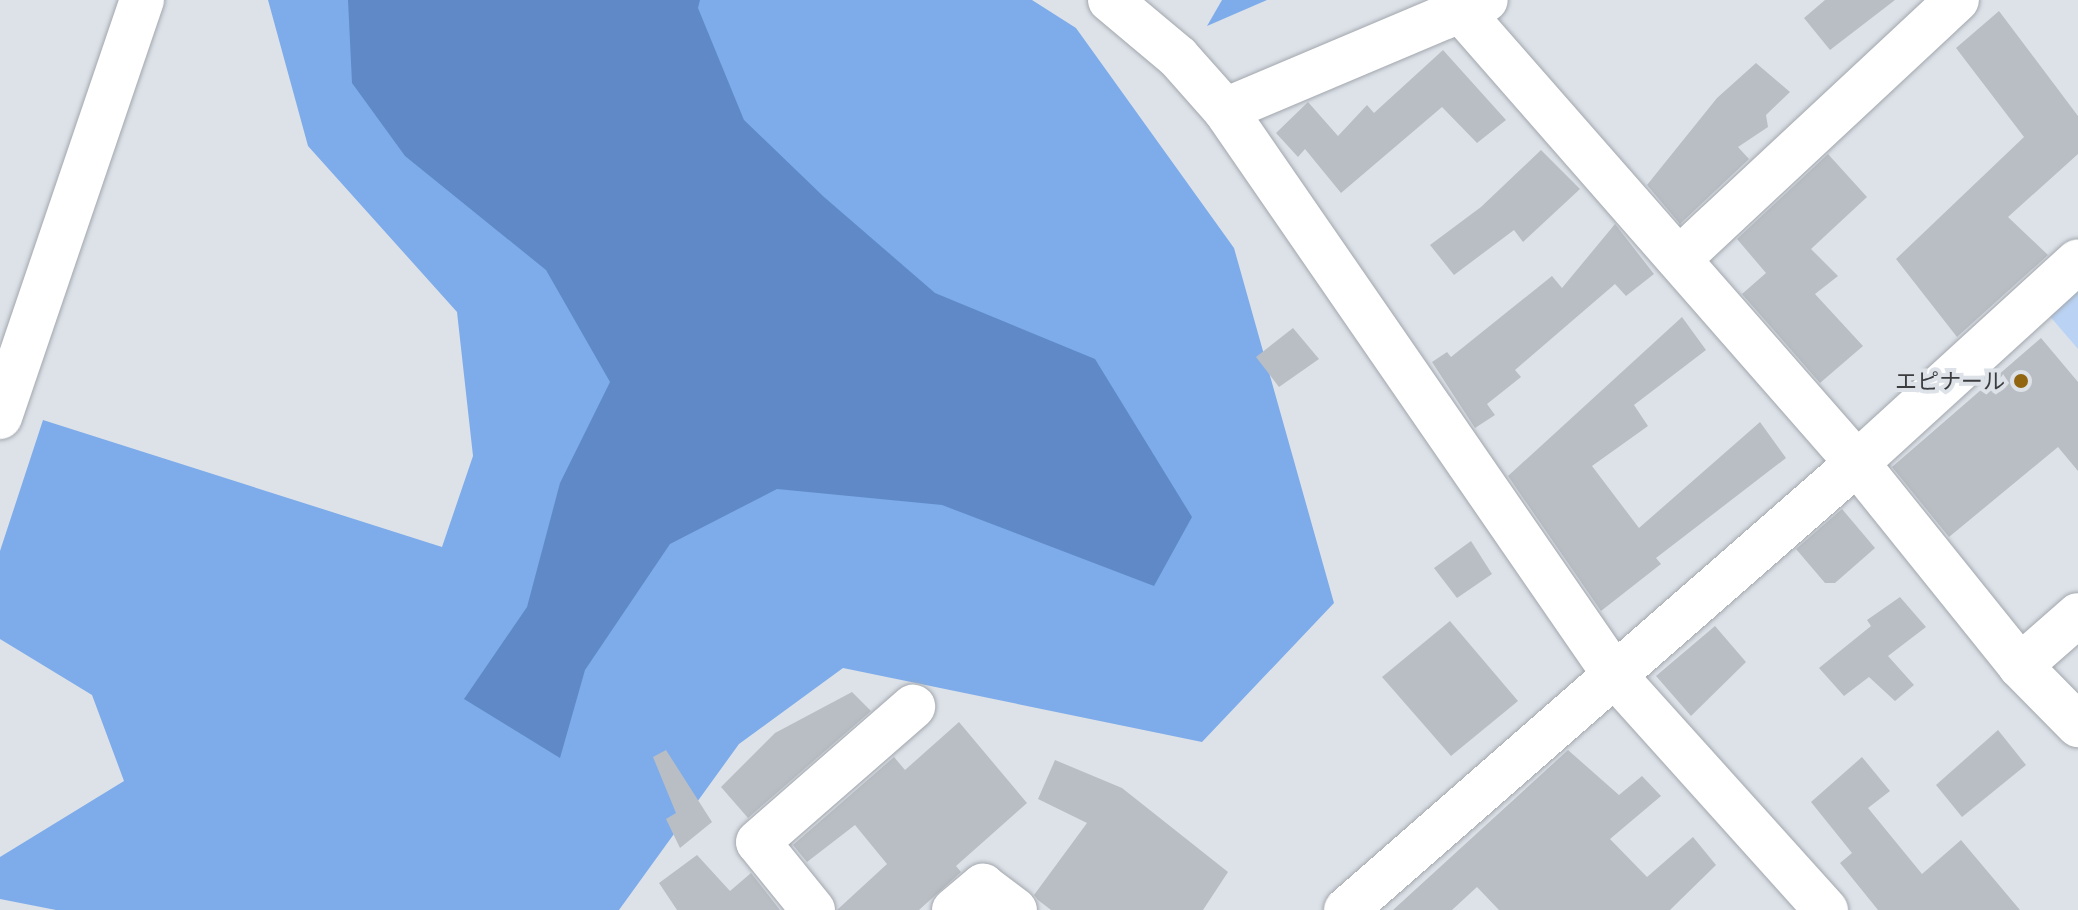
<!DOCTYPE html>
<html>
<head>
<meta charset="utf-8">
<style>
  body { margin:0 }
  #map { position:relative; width:2078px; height:910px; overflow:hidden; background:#dde2e9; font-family:Commissioner,"Noto Sans JP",sans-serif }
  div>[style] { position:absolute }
  .green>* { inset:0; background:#bad3f5 }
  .forest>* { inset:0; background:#7eacea }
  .water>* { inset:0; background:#5f8ac7 }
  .building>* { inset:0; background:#b9bec4 }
  .roads { filter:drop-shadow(0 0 2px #a2a7ad) drop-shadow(0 0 2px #a2a7ad) }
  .minor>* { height:44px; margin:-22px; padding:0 22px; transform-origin:22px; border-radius:22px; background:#fff }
  .dots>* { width:22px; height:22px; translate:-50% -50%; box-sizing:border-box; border:4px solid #dde2e9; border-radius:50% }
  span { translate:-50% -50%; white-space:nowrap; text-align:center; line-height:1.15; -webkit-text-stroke:8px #dde2e9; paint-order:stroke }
  .poi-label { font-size:22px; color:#3b3d3f }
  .right { translate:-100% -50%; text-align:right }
</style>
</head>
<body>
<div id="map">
  <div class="green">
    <div style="clip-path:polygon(2078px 261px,2078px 349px,2035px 299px)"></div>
  </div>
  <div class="forest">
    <div style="clip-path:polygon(268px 0,1032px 0,1076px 28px,1234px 248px,1334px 603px,1202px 742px,843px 668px,739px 744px,619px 910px,56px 910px,0 899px,0 857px,124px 781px,92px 695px,0 639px,0 551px,43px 420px,442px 547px,473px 456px,457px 312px,308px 146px)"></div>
    <div style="clip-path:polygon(1222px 0,1267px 0,1207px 26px)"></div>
  </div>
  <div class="water">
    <div style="clip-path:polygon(348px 0,700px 0,698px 8px,744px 120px,824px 197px,935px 293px,1095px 359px,1192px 517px,1154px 586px,942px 505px,777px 489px,670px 544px,585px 670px,560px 758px,464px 699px,527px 607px,560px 483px,610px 382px,546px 270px,405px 156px,352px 83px)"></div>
  </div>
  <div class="building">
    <div style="clip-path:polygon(1825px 0,1895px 0,1830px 50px,1804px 18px)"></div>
    <div style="clip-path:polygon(1999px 11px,2078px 116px,2078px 154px,2008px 217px,2048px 255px,1957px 337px,1896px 259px,2024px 137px,1956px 48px)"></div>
    <div style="clip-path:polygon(1443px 50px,1506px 120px,1477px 143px,1442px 107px,1341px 193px,1305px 149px,1298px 157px,1276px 133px,1308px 102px,1338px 136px,1367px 105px,1374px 113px)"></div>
    <div style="clip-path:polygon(1756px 63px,1790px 92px,1766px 115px,1768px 127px,1738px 147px,1749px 159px,1680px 224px,1647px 185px,1717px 98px)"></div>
    <div style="clip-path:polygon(1541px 150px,1580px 189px,1523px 242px,1514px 230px,1454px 275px,1430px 245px,1481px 207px)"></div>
    <div style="clip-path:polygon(1828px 154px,1867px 197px,1811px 249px,1838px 276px,1815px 294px,1863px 346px,1820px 383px,1742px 294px,1766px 273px,1737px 239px)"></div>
    <div style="clip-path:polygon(1615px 224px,1654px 274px,1626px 296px,1615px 284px,1515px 370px,1521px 377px,1487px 404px,1495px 415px,1475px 428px,1432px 362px,1447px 352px,1451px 357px,1552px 276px,1562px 288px)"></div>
    <div style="clip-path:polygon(1682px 317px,1706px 350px,1634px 405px,1648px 426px,1592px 466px,1639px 528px,1760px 422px,1786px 458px,1656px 558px,1661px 564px,1601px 611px,1508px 476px)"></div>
    <div style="clip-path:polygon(1293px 328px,1319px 359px,1279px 387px,1256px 357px)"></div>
    <div style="clip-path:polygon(2041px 338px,2078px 382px,2078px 471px,2058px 447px,1949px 537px,1892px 467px)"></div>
    <div style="clip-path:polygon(1842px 509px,1875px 548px,1835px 583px,1825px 583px,1796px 549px)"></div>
    <div style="clip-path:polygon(1471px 541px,1492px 574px,1457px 598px,1434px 568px)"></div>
    <div style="clip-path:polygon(1900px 597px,1926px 627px,1888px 656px,1914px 685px,1895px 701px,1869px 677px,1844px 696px,1819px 668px,1871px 626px,1867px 620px)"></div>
    <div style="clip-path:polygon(1450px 621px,1518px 701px,1451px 756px,1382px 677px)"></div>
    <div style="clip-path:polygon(1715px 626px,1746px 662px,1691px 716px,1656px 676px)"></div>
    <div style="clip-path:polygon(852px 692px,871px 711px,748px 818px,721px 787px,775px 733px)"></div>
    <div style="clip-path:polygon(959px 722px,1027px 803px,956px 866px,961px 872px,919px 910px,837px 910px,887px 864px,855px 825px,807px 862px,793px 845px,894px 757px,905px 770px)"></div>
    <div style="clip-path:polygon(1998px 730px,2026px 765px,1962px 817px,1936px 785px)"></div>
    <div style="clip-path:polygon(666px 750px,712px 822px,680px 848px,666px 819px,676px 813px,653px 757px)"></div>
    <div style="clip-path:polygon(1568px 750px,1619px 795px,1642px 776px,1661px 796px,1610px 839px,1647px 877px,1693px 837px,1716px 865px,1670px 910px,1499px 910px,1477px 887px,1452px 910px,1393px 910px)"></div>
    <div style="clip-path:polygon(1862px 757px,1890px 791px,1868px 808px,1922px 874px,1961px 840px,2020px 910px,1878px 910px,1840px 863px,1852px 853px,1811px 802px)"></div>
    <div style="clip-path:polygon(1055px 760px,1122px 788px,1228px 872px,1203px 910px,1051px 910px,1038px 900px,1034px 895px,1087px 823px,1038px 799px)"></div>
    <div style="clip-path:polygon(697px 855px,730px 891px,751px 873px,780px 910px,677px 910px,659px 883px)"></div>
  </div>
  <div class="roads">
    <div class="minor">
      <div style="left:1110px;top:0;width:89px;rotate:40deg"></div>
      <div style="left:1178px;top:57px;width:71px;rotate:48.4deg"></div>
      <div style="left:1225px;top:110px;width:689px;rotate:55.41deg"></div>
      <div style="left:1616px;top:677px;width:314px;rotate:48deg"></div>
      <div style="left:1461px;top:11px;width:601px;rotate:48.78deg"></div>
      <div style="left:1857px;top:463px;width:260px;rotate:51.2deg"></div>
      <div style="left:2020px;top:666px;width:83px;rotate:45.5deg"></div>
      <div style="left:1225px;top:110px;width:283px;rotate:-22.9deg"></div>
      <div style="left:1679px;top:259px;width:380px;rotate:-43deg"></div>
      <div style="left:0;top:417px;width:441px;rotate:-71.2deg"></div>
      <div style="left:2020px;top:666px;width:77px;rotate:-41.3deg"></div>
      <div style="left:813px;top:910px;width:87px;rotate:-129deg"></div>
      <div style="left:758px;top:842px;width:206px;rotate:-41.1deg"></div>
      <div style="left:954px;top:910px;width:38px;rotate:-40deg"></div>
      <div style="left:983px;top:886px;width:40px;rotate:37deg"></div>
      <div style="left:1346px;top:910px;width:679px;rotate:-41.18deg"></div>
      <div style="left:1857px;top:463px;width:299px;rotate:-42.4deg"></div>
    </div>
  </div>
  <div class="dots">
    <div style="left:2021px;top:381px;background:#926510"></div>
  </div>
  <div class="poi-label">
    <span class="right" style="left:2005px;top:381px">エピナール</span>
  </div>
</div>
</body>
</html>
